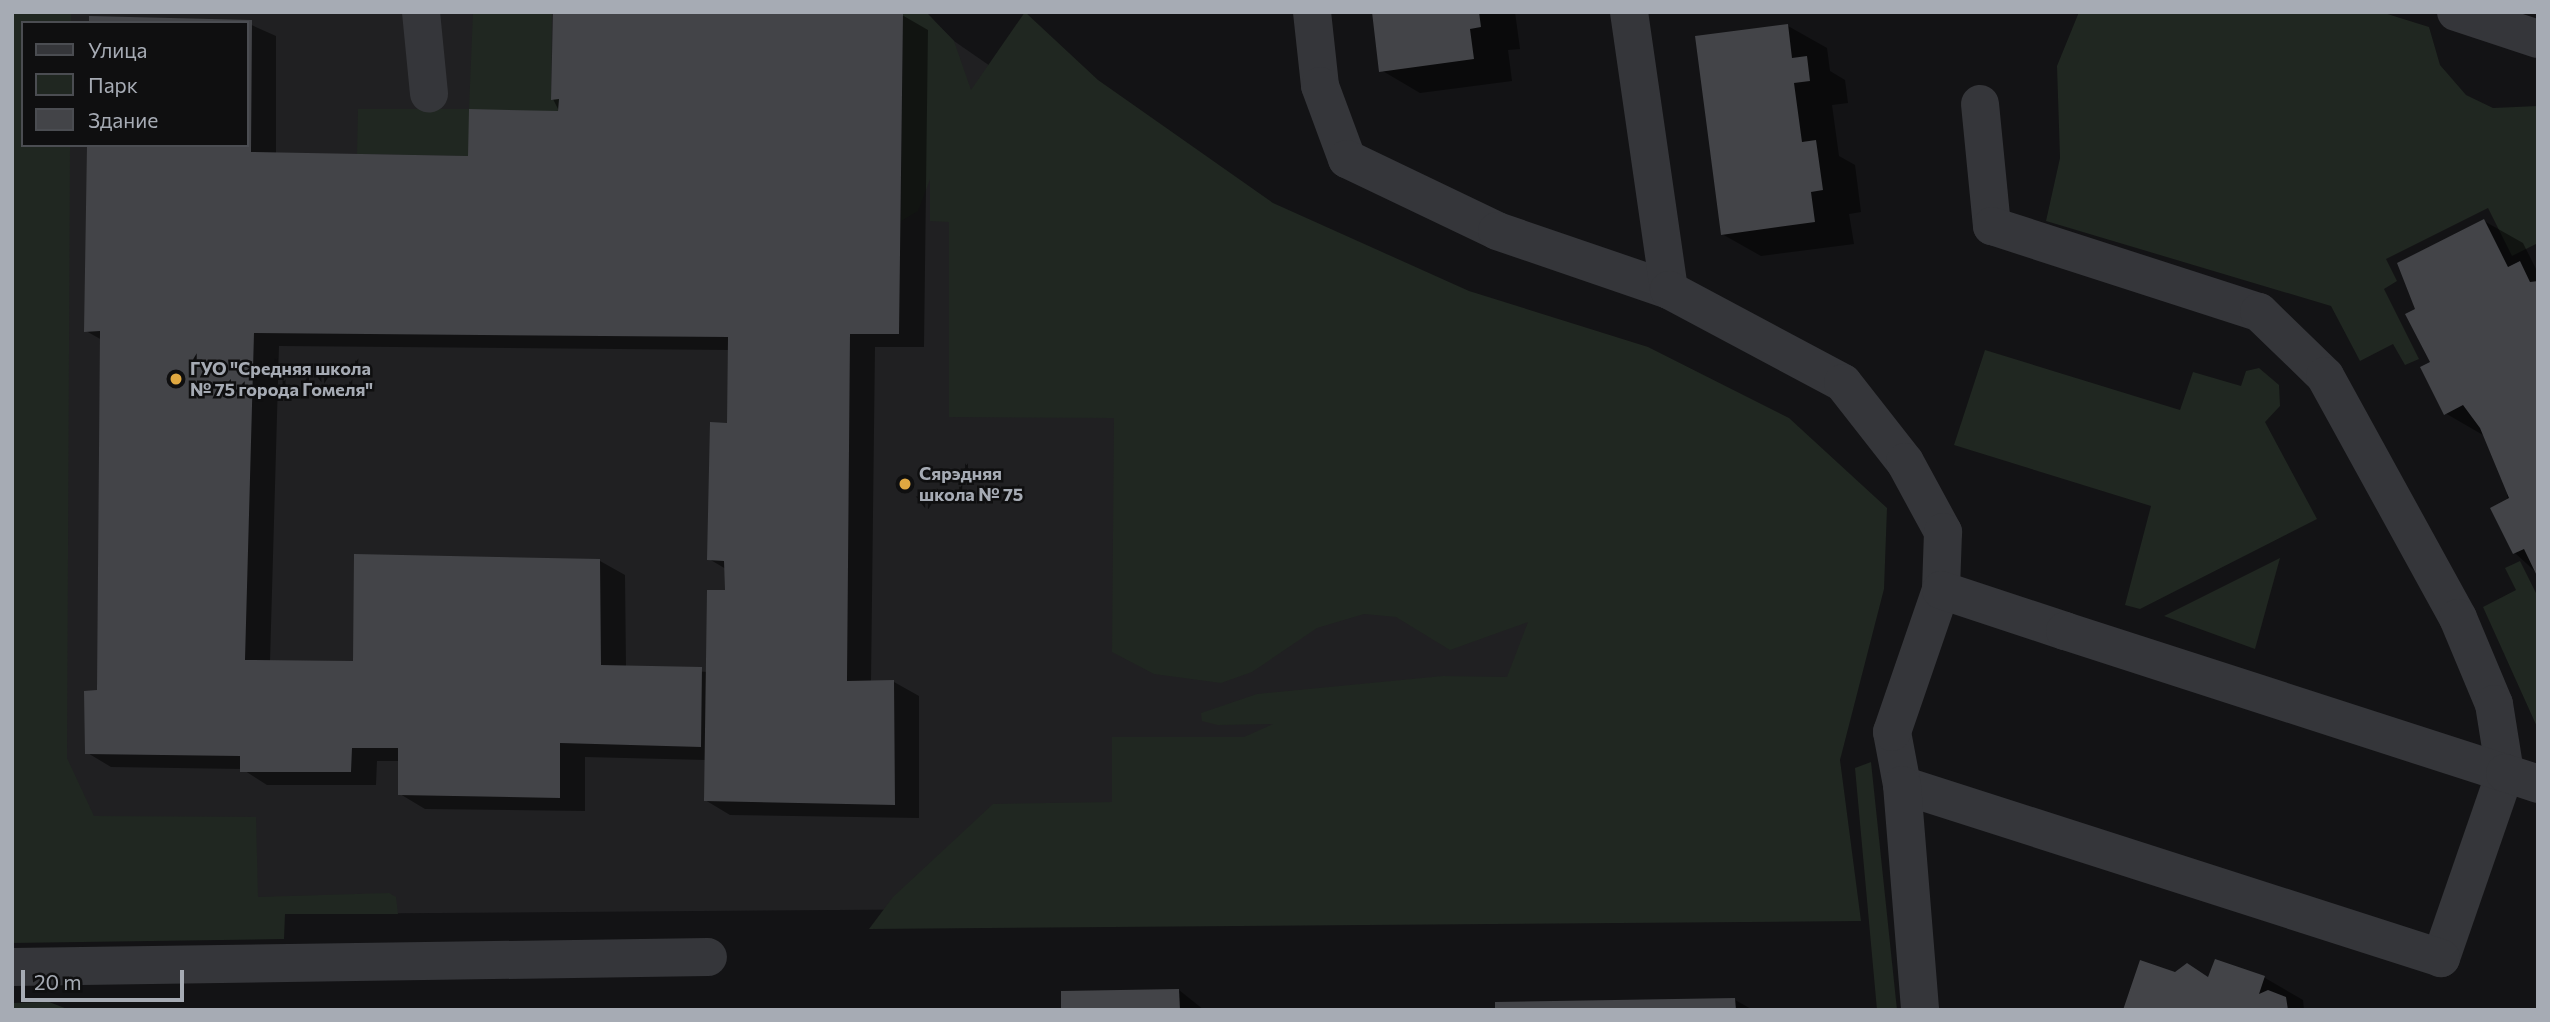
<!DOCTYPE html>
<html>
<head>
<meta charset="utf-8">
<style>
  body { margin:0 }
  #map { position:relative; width:2550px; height:1022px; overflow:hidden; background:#131315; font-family:Commissioner,sans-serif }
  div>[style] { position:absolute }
  .built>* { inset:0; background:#202022 }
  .green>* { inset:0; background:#202721 }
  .shadow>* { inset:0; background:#0007 }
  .building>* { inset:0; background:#434448 }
  .minor>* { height:38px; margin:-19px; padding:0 19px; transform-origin:19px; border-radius:19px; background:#35363a }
  .dots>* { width:19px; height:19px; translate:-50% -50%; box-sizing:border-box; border:4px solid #0f0f10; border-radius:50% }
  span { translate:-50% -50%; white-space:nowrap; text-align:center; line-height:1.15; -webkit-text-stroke:5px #0f0f10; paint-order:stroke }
  .poi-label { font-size:18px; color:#a6abb4; font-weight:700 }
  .left { translate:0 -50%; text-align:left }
  .frame { position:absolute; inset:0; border:14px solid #a6abb4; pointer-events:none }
  .legend { position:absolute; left:21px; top:21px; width:228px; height:126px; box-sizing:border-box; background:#0f0f10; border:2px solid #4b4d52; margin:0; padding:9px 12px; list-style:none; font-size:21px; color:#a6abb4 }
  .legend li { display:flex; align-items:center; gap:14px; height:35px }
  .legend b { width:35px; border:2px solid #4b4d52 }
  .scale { position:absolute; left:21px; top:970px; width:163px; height:32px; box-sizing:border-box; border:4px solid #a6abb4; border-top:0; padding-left:9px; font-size:21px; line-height:24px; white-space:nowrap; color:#a6abb4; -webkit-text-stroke:5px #0f0f10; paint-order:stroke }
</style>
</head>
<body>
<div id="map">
  <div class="built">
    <div style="clip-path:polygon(evenodd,12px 12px,926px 12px,954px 41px,1245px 242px,1819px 903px,12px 916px,12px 12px,23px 23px,247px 23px,247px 145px,23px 145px,23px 23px)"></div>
  </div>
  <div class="green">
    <div style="clip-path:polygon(12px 12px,71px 12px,71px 23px,23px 23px,23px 145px,70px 145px,67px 758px,94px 816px,256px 817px,258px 897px,389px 893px,396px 897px,398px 914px,285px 914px,284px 939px,12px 943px)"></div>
    <div style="clip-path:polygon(473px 12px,552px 12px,551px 99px,559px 99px,558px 111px,468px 156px,357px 154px,358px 109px,469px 109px)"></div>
    <div style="clip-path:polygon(804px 12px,926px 12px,954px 41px,971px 90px,1025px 12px,1098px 80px,1273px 203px,1469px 291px,1648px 347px,1789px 418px,1887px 508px,1884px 589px,1840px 760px,1861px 921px,869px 929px,893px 897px,993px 804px,1112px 802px,1112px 737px,1244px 737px,1273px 724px,1218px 725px,1202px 721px,1201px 713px,1257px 694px,1443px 676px,1507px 677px,1528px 622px,1450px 650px,1396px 617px,1364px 614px,1317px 628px,1252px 672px,1221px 683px,1154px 674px,1112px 652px,1114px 418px,949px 417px,949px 222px,930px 221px,930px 179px,918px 211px,901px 221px,903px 14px)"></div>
    <div style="clip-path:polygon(2079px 12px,2381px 12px,2429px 27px,2440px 65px,2466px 95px,2493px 108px,2538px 106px,2538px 243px,2512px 256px,2488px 208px,2386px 259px,2397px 281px,2384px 289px,2419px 359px,2405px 365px,2393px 344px,2360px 361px,2331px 306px,2046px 221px,2060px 158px,2057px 66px)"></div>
    <div style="clip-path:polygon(1985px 350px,2180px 410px,2193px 372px,2241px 386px,2246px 371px,2259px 368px,2279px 385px,2280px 406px,2265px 422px,2317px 519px,2140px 609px,2125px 605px,2151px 506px,1954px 445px)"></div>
    <div style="clip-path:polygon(2280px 558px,2255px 649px,2164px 616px)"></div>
    <div style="clip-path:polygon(2520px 561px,2538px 597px,2538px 729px,2483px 607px,2516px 590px,2505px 568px)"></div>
    <div style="clip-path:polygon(1871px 762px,1897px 1010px,1877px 1010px,1855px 768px)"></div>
    <div style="clip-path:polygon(49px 1002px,70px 1010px,12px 1010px,12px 1003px)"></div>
  </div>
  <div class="shadow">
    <div style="clip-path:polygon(evenodd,554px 12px,902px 15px,928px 30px,924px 347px,875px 347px,871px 682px,894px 682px,919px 696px,919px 818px,730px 815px,705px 800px,706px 760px,585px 757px,585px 811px,425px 809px,400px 794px,400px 761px,377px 761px,376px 785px,267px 785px,242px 769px,111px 767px,86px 752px,99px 691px,102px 340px,86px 331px,247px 145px,247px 23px,276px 36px,276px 154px,470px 158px,560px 113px,553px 99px,554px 12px,279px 346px,730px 350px,729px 425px,709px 559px,726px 569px,726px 592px,708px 672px,626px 667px,625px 575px,600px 561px,354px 663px,270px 662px,279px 346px)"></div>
    <div style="clip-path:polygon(1374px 12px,1515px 12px,1520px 49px,1508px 50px,1512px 81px,1420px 93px,1381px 70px)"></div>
    <div style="clip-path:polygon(1788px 26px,1827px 48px,1830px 71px,1845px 80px,1848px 103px,1832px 105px,1839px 156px,1855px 165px,1861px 212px,1849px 214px,1854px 244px,1761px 256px,1722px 234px)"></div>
    <div style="clip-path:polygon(2484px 221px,2523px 243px,2538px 273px,2538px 574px,2515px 553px,2504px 471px,2483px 435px,2445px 413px,2417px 309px)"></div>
    <div style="clip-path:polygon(2216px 961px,2265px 978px,2303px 1000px,2304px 1010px,2124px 1010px,2176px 974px,2209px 978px)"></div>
    <div style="clip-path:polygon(1179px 990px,1204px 1010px,1063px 1010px)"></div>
    <div style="clip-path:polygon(1735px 1000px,1753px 1010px,1497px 1010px)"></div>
  </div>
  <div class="building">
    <div style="clip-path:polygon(553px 12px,903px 14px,899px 334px,850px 334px,847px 681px,894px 680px,895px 805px,704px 801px,707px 590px,725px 590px,724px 561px,707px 560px,710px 422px,727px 423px,728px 337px,254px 333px,245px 660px,353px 661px,354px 554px,600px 559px,601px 665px,702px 667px,701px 747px,560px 743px,560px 798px,398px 795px,398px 748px,352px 748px,351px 772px,240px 772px,240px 756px,85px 754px,84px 691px,97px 690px,100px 331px,84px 332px,87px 145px,247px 145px,247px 23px,89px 23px,89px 16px,252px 20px,251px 152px,468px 156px,469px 109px,558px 111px,559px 99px,551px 100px)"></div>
    <div style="clip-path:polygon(1372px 12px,1479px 12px,1481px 27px,1470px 29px,1474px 59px,1379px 72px)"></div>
    <div style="clip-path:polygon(1788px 24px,1792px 58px,1807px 56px,1810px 81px,1794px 83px,1802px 142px,1816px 140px,1823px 190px,1811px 192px,1815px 222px,1721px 235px,1695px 36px)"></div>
    <div style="clip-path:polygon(2484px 219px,2508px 267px,2520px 261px,2530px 282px,2538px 281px,2538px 578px,2524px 549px,2513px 554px,2490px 508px,2509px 498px,2480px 428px,2463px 405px,2444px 415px,2420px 367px,2430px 362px,2405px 314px,2415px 309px,2397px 263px)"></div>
    <div style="clip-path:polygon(2215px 959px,2265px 976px,2259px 994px,2268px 990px,2286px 997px,2288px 1010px,2123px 1010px,2140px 960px,2175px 972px,2187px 963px,2208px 977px)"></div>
    <div style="clip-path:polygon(1179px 989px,1180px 1010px,1061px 1010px,1061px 991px)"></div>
    <div style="clip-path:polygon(1735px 998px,1736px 1010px,1495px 1010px,1495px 1002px)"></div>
  </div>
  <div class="minor">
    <div style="left:421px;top:12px;width:82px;rotate:84.4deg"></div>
    <div style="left:1312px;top:12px;width:74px;rotate:83.8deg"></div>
    <div style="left:1320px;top:86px;width:78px;rotate:69.7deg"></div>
    <div style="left:1347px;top:159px;width:166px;rotate:25.6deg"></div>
    <div style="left:1497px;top:231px;width:182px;rotate:18.9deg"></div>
    <div style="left:1629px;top:12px;width:281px;rotate:81.8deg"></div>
    <div style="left:1669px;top:290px;width:197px;rotate:28.1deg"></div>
    <div style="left:1843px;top:383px;width:100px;rotate:51.9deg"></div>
    <div style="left:1905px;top:462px;width:80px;rotate:61.5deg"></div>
    <div style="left:1943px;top:532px;width:58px;rotate:92deg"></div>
    <div style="left:2456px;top:12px;width:86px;rotate:18.2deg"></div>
    <div style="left:1980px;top:104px;width:123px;rotate:84.4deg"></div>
    <div style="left:1992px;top:226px;width:281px;rotate:17.9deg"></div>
    <div style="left:2259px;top:312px;width:92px;rotate:44.1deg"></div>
    <div style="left:2325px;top:376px;width:276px;rotate:61.2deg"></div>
    <div style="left:2458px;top:618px;width:93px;rotate:67.3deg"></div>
    <div style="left:2494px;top:704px;width:70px;rotate:80.9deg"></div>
    <div style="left:2505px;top:773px;width:196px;rotate:109.1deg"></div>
    <div style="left:2441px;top:958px;width:566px;rotate:-162.21deg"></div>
    <div style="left:1902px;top:785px;width:54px;rotate:-100.7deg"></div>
    <div style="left:1892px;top:732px;width:150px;rotate:-71deg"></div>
    <div style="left:1941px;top:590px;width:131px;rotate:18.3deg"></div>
    <div style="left:2065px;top:631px;width:462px;rotate:17.9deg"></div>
    <div style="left:2505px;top:773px;width:35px;rotate:18deg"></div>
    <div style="left:1902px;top:785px;width:226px;rotate:85.4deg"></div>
    <div style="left:12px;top:967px;width:696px;rotate:-0.82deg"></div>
  </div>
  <div class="dots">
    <div style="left:176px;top:379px;background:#e0a841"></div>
    <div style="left:905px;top:484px;background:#e0a841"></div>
  </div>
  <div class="poi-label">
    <span class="left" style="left:190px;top:379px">ГУО "Средняя школа<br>№ 75 города Гомеля"</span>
    <span class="left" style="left:919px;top:484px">Сярэдняя<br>школа № 75</span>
  </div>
  <div class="frame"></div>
  <ul class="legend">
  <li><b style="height:9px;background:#35363a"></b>Улица</li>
  <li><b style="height:19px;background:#202721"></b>Парк</li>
  <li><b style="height:19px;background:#434448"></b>Здание</li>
  </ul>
  <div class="scale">20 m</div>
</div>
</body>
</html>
